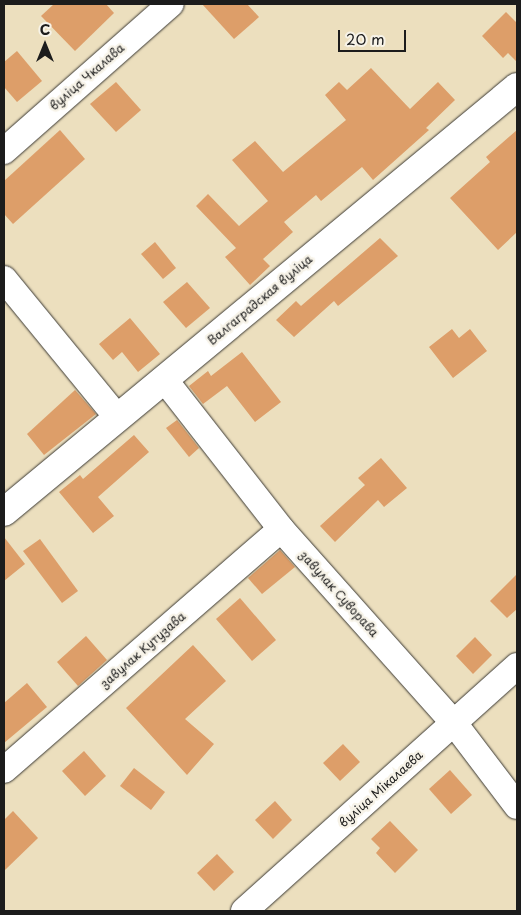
<!DOCTYPE html>
<html>
<head>
<meta charset="utf-8">
<style>
  body { margin:0 }
  #map { position:relative; width:521px; height:915px; overflow:hidden; background:#ecdfbe; font-family:"Playpen Sans",sans-serif }
  div>[style] { position:absolute }
  .building>* { inset:0; background:#dd9e69 }
  .roads { filter:drop-shadow(0 0 1px #3b3934) drop-shadow(0 0 1px #3b3934) }
  .minor>* { height:26px; margin:-13px; padding:0 13px; transform-origin:13px; border-radius:13px; background:#fff }
  .tertiary>* { height:28px; margin:-14px; padding:0 14px; transform-origin:14px; border-radius:14px; background:#fff }
  span { translate:-50% -50%; white-space:nowrap; text-align:center; line-height:1.15; -webkit-text-stroke:5px #f7f3e8; paint-order:stroke }
  .street-label { font-size:12px; color:#1c1c1c }
  .frame { position:absolute; inset:0; border:5px solid #1c1c1c; pointer-events:none }
  .north { position:absolute; left:20px; top:20px; width:50px; height:50px; -webkit-text-stroke:4px #f7f3e8; paint-order:stroke; rotate:0deg; font-size:14px; font-weight:700; line-height:20px; text-align:center; color:#1c1c1c }
  .north::after { content:''; display:block; margin:auto; width:18px; height:22px; background:#1c1c1c; clip-path:polygon(50% 0,100% 100%,50% 72%,0 100%) }
  .scale { position:absolute; left:338px; top:30px; width:68px; height:22px; box-sizing:border-box; border:2px solid #1c1c1c; border-top:0; padding-left:6px; font-size:15px; line-height:18px; white-space:nowrap; color:#1c1c1c; -webkit-text-stroke:4px #f7f3e8; paint-order:stroke }
</style>
</head>
<body>
<div id="map">
  <div class="building">
    <div style="clip-path:polygon(54px 4px,106px 4px,114px 13px,75px 51px,41px 16px)"></div>
    <div style="clip-path:polygon(202px 4px,247px 4px,259px 17px,234px 39px)"></div>
    <div style="clip-path:polygon(506px 12px,517px 23px,517px 62px,508px 53px,503px 58px,482px 36px)"></div>
    <div style="clip-path:polygon(17px 51px,42px 81px,17px 102px,4px 87px,4px 62px)"></div>
    <div style="clip-path:polygon(371px 68px,410px 109px,438px 82px,455px 100px,426px 128px,429px 130px,373px 180px,362px 167px,321px 201px,316px 195px,284px 222px,293px 232px,263px 259px,270px 266px,250px 285px,225px 257px,236px 248px,196px 206px,208px 194px,239px 226px,268px 201px,232px 160px,255px 141px,283px 172px,346px 120px,325px 95px,339px 82px,347px 90px)"></div>
    <div style="clip-path:polygon(116px 82px,141px 110px,116px 132px,90px 104px)"></div>
    <div style="clip-path:polygon(60px 130px,85px 159px,13px 224px,4px 214px,4px 181px)"></div>
    <div style="clip-path:polygon(517px 130px,517px 232px,498px 250px,450px 198px,490px 162px,486px 157px)"></div>
    <div style="clip-path:polygon(380px 238px,398px 256px,338px 306px,334px 301px,294px 337px,276px 320px,296px 301px,301px 306px)"></div>
    <div style="clip-path:polygon(155px 242px,176px 268px,163px 279px,141px 254px)"></div>
    <div style="clip-path:polygon(187px 282px,210px 308px,186px 328px,163px 302px)"></div>
    <div style="clip-path:polygon(130px 318px,160px 354px,138px 372px,122px 352px,113px 360px,99px 344px)"></div>
    <div style="clip-path:polygon(452px 329px,459px 338px,470px 329px,487px 351px,453px 378px,429px 347px)"></div>
    <div style="clip-path:polygon(242px 352px,281px 402px,255px 422px,227px 386px,203px 404px,189px 386px,208px 371px,211px 376px)"></div>
    <div style="clip-path:polygon(75px 390px,96px 414px,44px 455px,27px 434px)"></div>
    <div style="clip-path:polygon(177px 420px,199px 448px,189px 457px,166px 428px)"></div>
    <div style="clip-path:polygon(134px 435px,149px 452px,98px 497px,114px 516px,93px 533px,59px 492px,80px 475px,83px 479px)"></div>
    <div style="clip-path:polygon(381px 458px,407px 488px,384px 507px,378px 500px,335px 542px,320px 526px,365px 485px,358px 478px)"></div>
    <div style="clip-path:polygon(4px 537px,25px 564px,4px 581px)"></div>
    <div style="clip-path:polygon(40px 539px,78px 591px,62px 603px,23px 551px)"></div>
    <div style="clip-path:polygon(280px 550px,295px 567px,262px 594px,248px 578px)"></div>
    <div style="clip-path:polygon(517px 574px,517px 609px,507px 618px,490px 601px)"></div>
    <div style="clip-path:polygon(240px 598px,276px 640px,252px 661px,216px 619px)"></div>
    <div style="clip-path:polygon(86px 636px,107px 660px,78px 686px,57px 662px)"></div>
    <div style="clip-path:polygon(475px 637px,492px 655px,473px 674px,456px 656px)"></div>
    <div style="clip-path:polygon(193px 645px,226px 681px,185px 719px,214px 744px,187px 775px,126px 708px)"></div>
    <div style="clip-path:polygon(27px 683px,47px 707px,4px 743px,4px 703px)"></div>
    <div style="clip-path:polygon(343px 744px,360px 762px,340px 781px,323px 763px)"></div>
    <div style="clip-path:polygon(84px 751px,106px 776px,85px 796px,62px 771px)"></div>
    <div style="clip-path:polygon(134px 768px,165px 792px,151px 810px,120px 786px)"></div>
    <div style="clip-path:polygon(450px 770px,472px 795px,451px 814px,429px 789px)"></div>
    <div style="clip-path:polygon(275px 801px,292px 820px,273px 839px,255px 820px)"></div>
    <div style="clip-path:polygon(13px 811px,38px 838px,4px 871px,4px 820px)"></div>
    <div style="clip-path:polygon(390px 821px,418px 850px,395px 873px,376px 853px,380px 848px,371px 839px)"></div>
    <div style="clip-path:polygon(217px 854px,234px 872px,214px 891px,197px 873px)"></div>
  </div>
  <div class="roads">
    <div class="minor">
      <div style="left:4px;top:151px;width:222px;rotate:-41.4deg"></div>
      <div style="left:4px;top:279px;width:178px;rotate:50.7deg"></div>
      <div style="left:164px;top:379px;width:190px;rotate:52deg"></div>
      <div style="left:281px;top:529px;width:260px;rotate:48.3deg"></div>
      <div style="left:454px;top:723px;width:104px;rotate:52.8deg"></div>
      <div style="left:4px;top:770px;width:367px;rotate:-41deg"></div>
      <div style="left:244px;top:911px;width:367px;rotate:-41.9deg"></div>
    </div>
    <div class="tertiary">
      <div style="left:4px;top:512px;width:666px;rotate:-39.64deg"></div>
    </div>
  </div>
  <div class="street-label">
    <span style="left:87px;top:77px;rotate:-41deg">вуліца Чкалава</span>
    <span style="left:260px;top:300px;rotate:-40deg">Валгаградская вуліца</span>
    <span style="left:339px;top:594px;rotate:48deg">завулак Суворава</span>
    <span style="left:143px;top:650px;rotate:-41deg">завулак Кутузава</span>
    <span style="left:381px;top:789px;rotate:-42deg">вуліца Мікалаева</span>
  </div>
  <div class="frame"></div>
  <div class="north">С</div>
  <div class="scale">20 m</div>
</div>
</body>
</html>
